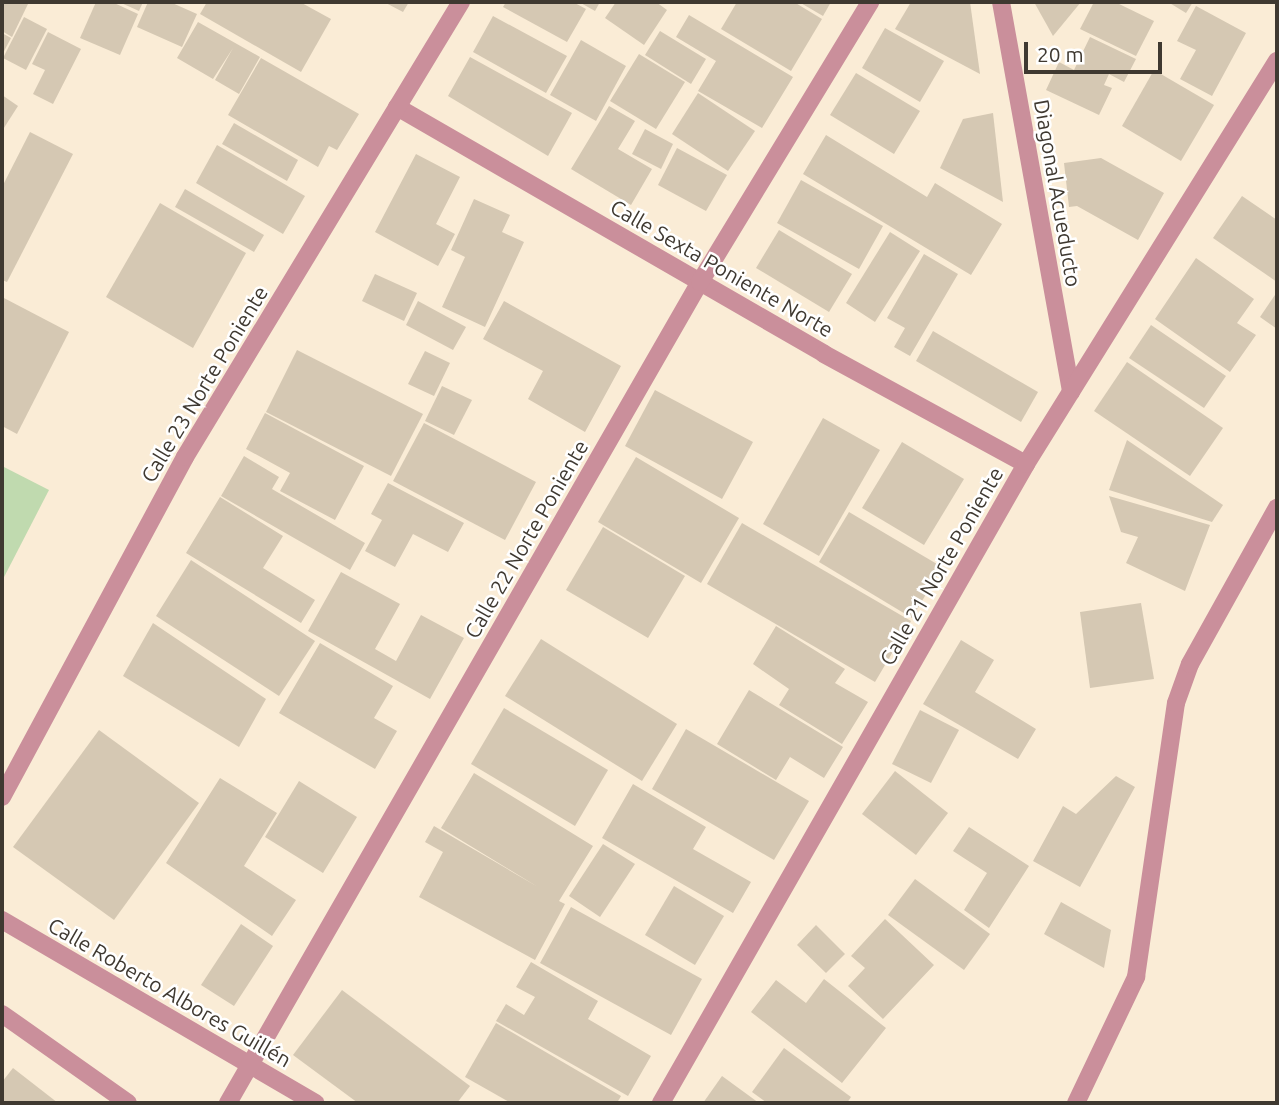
<!DOCTYPE html>
<html>
<head>
<meta charset="utf-8">
<style>
  body { margin:0 }
  #map { position:relative; width:1279px; height:1105px; overflow:hidden; background:#faecd6; font-family:Ubuntu,sans-serif }
  div>[style] { position:absolute }
  .green>* { inset:0; background:#c0daaf }
  .building>* { inset:0; background:#d5c8b3 }
  .lane>* { height:18px; margin:-9px; padding:0 9px; transform-origin:9px; border-radius:9px; background:#ca8f9b }
  .street>* { height:18px; margin:-9px; padding:0 9px; transform-origin:9px; border-radius:9px; background:#ca8f9b }
  span { translate:-50% -50%; white-space:nowrap; text-align:center; line-height:1.15; -webkit-text-stroke:5px #fff; paint-order:stroke }
  .street-label { font-size:21px; color:#3f3931 }
  .frame { position:absolute; inset:0; border:4px solid #3f3931; pointer-events:none }
  .scale { position:absolute; left:1024px; top:42px; width:138px; height:32px; box-sizing:border-box; border:4px solid #3f3931; border-top:0; padding-left:9px; font-size:21px; line-height:24px; white-space:nowrap; color:#3f3931; -webkit-text-stroke:5px #fff; paint-order:stroke }
</style>
</head>
<body>
<div id="map">
  <div class="green">
    <div style="clip-path:polygon(2px 466px,49px 490px,2px 581px)"></div>
  </div>
  <div class="building">
    <div style="clip-path:polygon(2px 2px,28px 4px,12px 37px,2px 31px)"></div>
    <div style="clip-path:polygon(96px 2px,112px 2px,138px 14px,120px 55px,80px 38px)"></div>
    <div style="clip-path:polygon(119px 2px,143px 2px,139px 11px)"></div>
    <div style="clip-path:polygon(148px 2px,170px 2px,197px 14px,182px 47px,137px 27px)"></div>
    <div style="clip-path:polygon(207px 2px,300px 2px,331px 19px,301px 72px,200px 14px)"></div>
    <div style="clip-path:polygon(384px 2px,409px 2px,403px 12px)"></div>
    <div style="clip-path:polygon(506px 2px,573px 2px,586px 9px,567px 42px,503px 7px)"></div>
    <div style="clip-path:polygon(579px 2px,600px 2px,595px 11px)"></div>
    <div style="clip-path:polygon(616px 2px,656px 2px,667px 10px,644px 45px,605px 18px)"></div>
    <div style="clip-path:polygon(737px 2px,794px 2px,822px 19px,791px 71px,721px 29px)"></div>
    <div style="clip-path:polygon(799px 2px,831px 2px,823px 16px)"></div>
    <div style="clip-path:polygon(911px 2px,970px 2px,980px 74px,895px 29px)"></div>
    <div style="clip-path:polygon(1034px 2px,1081px 2px,1053px 36px)"></div>
    <div style="clip-path:polygon(1094px 2px,1115px 2px,1154px 21px,1136px 56px,1080px 29px)"></div>
    <div style="clip-path:polygon(1168px 2px,1193px 2px,1186px 13px)"></div>
    <div style="clip-path:polygon(1196px 6px,1246px 33px,1212px 96px,1180px 79px,1196px 50px,1177px 41px)"></div>
    <div style="clip-path:polygon(689px 15px,793px 77px,762px 128px,698px 91px,716px 61px,676px 37px)"></div>
    <div style="clip-path:polygon(493px 16px,567px 56px,546px 93px,473px 52px)"></div>
    <div style="clip-path:polygon(24px 17px,47px 29px,26px 70px,3px 58px)"></div>
    <div style="clip-path:polygon(198px 22px,260px 57px,239px 94px,215px 80px,233px 48px,213px 79px,177px 58px)"></div>
    <div style="clip-path:polygon(885px 28px,944px 61px,920px 102px,862px 68px)"></div>
    <div style="clip-path:polygon(660px 31px,706px 59px,691px 84px,645px 55px)"></div>
    <div style="clip-path:polygon(48px 32px,81px 49px,53px 104px,33px 94px,45px 70px,32px 64px)"></div>
    <div style="clip-path:polygon(2px 33px,11px 38px,2px 55px)"></div>
    <div style="clip-path:polygon(1090px 37px,1136px 59px,1124px 82px,1109px 74px,1104px 85px,1112px 88px,1099px 115px,1046px 90px,1059px 62px,1074px 70px)"></div>
    <div style="clip-path:polygon(581px 40px,626px 66px,596px 121px,550px 95px)"></div>
    <div style="clip-path:polygon(639px 54px,685px 82px,656px 129px,610px 101px)"></div>
    <div style="clip-path:polygon(470px 57px,572px 113px,548px 156px,448px 96px)"></div>
    <div style="clip-path:polygon(261px 58px,359px 114px,337px 150px,329px 146px,318px 167px,228px 115px)"></div>
    <div style="clip-path:polygon(1154px 70px,1214px 105px,1181px 161px,1122px 126px)"></div>
    <div style="clip-path:polygon(856px 73px,920px 111px,894px 154px,830px 115px)"></div>
    <div style="clip-path:polygon(698px 93px,755px 131px,728px 171px,672px 134px)"></div>
    <div style="clip-path:polygon(2px 95px,18px 106px,2px 131px)"></div>
    <div style="clip-path:polygon(609px 106px,635px 121px,618px 149px,652px 169px,631px 205px,571px 169px)"></div>
    <div style="clip-path:polygon(993px 113px,1003px 202px,940px 168px,963px 119px)"></div>
    <div style="clip-path:polygon(234px 123px,298px 160px,287px 181px,222px 144px)"></div>
    <div style="clip-path:polygon(645px 129px,673px 144px,661px 169px,632px 154px)"></div>
    <div style="clip-path:polygon(30px 132px,73px 154px,7px 282px,2px 280px,2px 187px)"></div>
    <div style="clip-path:polygon(826px 135px,927px 197px,935px 183px,1002px 224px,971px 275px,803px 174px)"></div>
    <div style="clip-path:polygon(217px 145px,305px 196px,283px 234px,196px 183px)"></div>
    <div style="clip-path:polygon(677px 148px,727px 175px,706px 211px,658px 185px)"></div>
    <div style="clip-path:polygon(416px 154px,460px 177px,436px 224px,455px 234px,438px 266px,375px 232px)"></div>
    <div style="clip-path:polygon(1101px 158px,1164px 193px,1138px 240px,1077px 206px,1069px 207px,1064px 163px)"></div>
    <div style="clip-path:polygon(801px 180px,883px 226px,859px 269px,777px 223px)"></div>
    <div style="clip-path:polygon(185px 189px,264px 235px,254px 252px,175px 207px)"></div>
    <div style="clip-path:polygon(1242px 196px,1277px 220px,1277px 282px,1213px 238px)"></div>
    <div style="clip-path:polygon(474px 199px,510px 215px,502px 232px,524px 242px,485px 327px,442px 307px,465px 257px,451px 250px)"></div>
    <div style="clip-path:polygon(160px 203px,246px 253px,193px 348px,106px 297px)"></div>
    <div style="clip-path:polygon(779px 230px,852px 274px,829px 312px,756px 268px)"></div>
    <div style="clip-path:polygon(890px 232px,920px 251px,875px 322px,846px 303px)"></div>
    <div style="clip-path:polygon(924px 254px,958px 274px,910px 356px,894px 347px,905px 328px,887px 318px)"></div>
    <div style="clip-path:polygon(1196px 258px,1254px 299px,1237px 323px,1256px 335px,1230px 372px,1155px 319px)"></div>
    <div style="clip-path:polygon(375px 274px,417px 293px,404px 321px,362px 301px)"></div>
    <div style="clip-path:polygon(1277px 292px,1277px 329px,1260px 317px)"></div>
    <div style="clip-path:polygon(2px 297px,69px 332px,17px 434px,2px 426px)"></div>
    <div style="clip-path:polygon(418px 301px,466px 327px,453px 350px,406px 325px)"></div>
    <div style="clip-path:polygon(504px 301px,621px 366px,585px 432px,528px 399px,543px 371px,483px 339px)"></div>
    <div style="clip-path:polygon(1151px 325px,1226px 376px,1204px 408px,1129px 358px)"></div>
    <div style="clip-path:polygon(933px 331px,1038px 392px,1021px 422px,916px 361px)"></div>
    <div style="clip-path:polygon(297px 350px,423px 414px,391px 476px,266px 412px)"></div>
    <div style="clip-path:polygon(425px 351px,450px 363px,434px 396px,408px 384px)"></div>
    <div style="clip-path:polygon(1127px 362px,1223px 428px,1190px 476px,1094px 411px)"></div>
    <div style="clip-path:polygon(442px 386px,472px 400px,454px 435px,425px 421px)"></div>
    <div style="clip-path:polygon(655px 390px,753px 442px,722px 499px,625px 446px)"></div>
    <div style="clip-path:polygon(265px 413px,364px 466px,335px 520px,280px 491px,290px 473px,246px 449px)"></div>
    <div style="clip-path:polygon(823px 418px,880px 450px,819px 556px,763px 524px)"></div>
    <div style="clip-path:polygon(424px 423px,536px 482px,505px 540px,393px 481px)"></div>
    <div style="clip-path:polygon(1127px 440px,1223px 505px,1212px 522px,1109px 490px)"></div>
    <div style="clip-path:polygon(902px 442px,964px 479px,924px 545px,862px 508px)"></div>
    <div style="clip-path:polygon(244px 456px,279px 477px,272px 489px,365px 543px,350px 570px,221px 496px)"></div>
    <div style="clip-path:polygon(636px 457px,739px 518px,701px 583px,598px 522px)"></div>
    <div style="clip-path:polygon(388px 483px,464px 523px,448px 552px,413px 534px,395px 567px,365px 551px,382px 520px,371px 514px)"></div>
    <div style="clip-path:polygon(1109px 496px,1210px 525px,1185px 591px,1126px 563px,1138px 537px,1121px 532px)"></div>
    <div style="clip-path:polygon(220px 497px,283px 536px,263px 568px,315px 600px,301px 623px,186px 553px)"></div>
    <div style="clip-path:polygon(849px 512px,942px 567px,912px 618px,819px 562px)"></div>
    <div style="clip-path:polygon(742px 523px,911px 621px,875px 682px,707px 584px)"></div>
    <div style="clip-path:polygon(603px 527px,685px 576px,648px 638px,566px 590px)"></div>
    <div style="clip-path:polygon(191px 560px,315px 641px,279px 696px,156px 616px)"></div>
    <div style="clip-path:polygon(341px 572px,400px 604px,375px 649px,396px 661px,421px 615px,464px 638px,430px 699px,308px 631px)"></div>
    <div style="clip-path:polygon(1141px 603px,1154px 679px,1090px 688px,1080px 612px)"></div>
    <div style="clip-path:polygon(153px 623px,266px 699px,239px 747px,123px 676px)"></div>
    <div style="clip-path:polygon(776px 626px,845px 669px,835px 683px,868px 702px,842px 744px,779px 705px,789px 689px,753px 664px)"></div>
    <div style="clip-path:polygon(541px 639px,677px 724px,642px 781px,505px 696px)"></div>
    <div style="clip-path:polygon(961px 640px,994px 660px,975px 692px,1036px 729px,1018px 759px,923px 704px)"></div>
    <div style="clip-path:polygon(320px 643px,393px 686px,374px 718px,397px 731px,375px 769px,279px 713px)"></div>
    <div style="clip-path:polygon(749px 690px,843px 747px,824px 778px,790px 757px,776px 780px,717px 744px)"></div>
    <div style="clip-path:polygon(504px 708px,608px 770px,575px 826px,471px 764px)"></div>
    <div style="clip-path:polygon(920px 710px,959px 730px,931px 783px,892px 764px)"></div>
    <div style="clip-path:polygon(686px 729px,809px 801px,774px 860px,652px 789px)"></div>
    <div style="clip-path:polygon(99px 730px,199px 803px,114px 920px,13px 847px)"></div>
    <div style="clip-path:polygon(895px 771px,948px 813px,916px 855px,862px 814px)"></div>
    <div style="clip-path:polygon(474px 773px,593px 846px,559px 901px,565px 904px,535px 960px,419px 897px,443px 852px,425px 842px,434px 826px,538px 887px,441px 828px)"></div>
    <div style="clip-path:polygon(1116px 776px,1135px 787px,1080px 887px,1033px 861px,1063px 806px,1076px 814px)"></div>
    <div style="clip-path:polygon(220px 778px,277px 813px,244px 866px,296px 900px,272px 936px,166px 863px)"></div>
    <div style="clip-path:polygon(299px 781px,357px 817px,323px 873px,265px 837px)"></div>
    <div style="clip-path:polygon(633px 784px,706px 827px,693px 849px,751px 882px,733px 913px,602px 838px)"></div>
    <div style="clip-path:polygon(969px 827px,1029px 866px,989px 928px,964px 910px,987px 873px,953px 851px)"></div>
    <div style="clip-path:polygon(603px 844px,635px 864px,600px 917px,569px 896px)"></div>
    <div style="clip-path:polygon(915px 879px,990px 934px,964px 970px,888px 915px)"></div>
    <div style="clip-path:polygon(674px 886px,724px 916px,695px 965px,645px 935px)"></div>
    <div style="clip-path:polygon(1061px 902px,1111px 930px,1104px 968px,1044px 934px)"></div>
    <div style="clip-path:polygon(571px 907px,702px 979px,671px 1035px,540px 963px)"></div>
    <div style="clip-path:polygon(885px 919px,934px 965px,883px 1019px,848px 986px,865px 968px,851px 956px)"></div>
    <div style="clip-path:polygon(241px 924px,273px 946px,234px 1006px,201px 985px)"></div>
    <div style="clip-path:polygon(816px 925px,845px 954px,826px 973px,797px 945px)"></div>
    <div style="clip-path:polygon(531px 962px,598px 1001px,588px 1019px,651px 1056px,628px 1096px,496px 1021px,506px 1004px,524px 1015px,535px 997px,516px 987px)"></div>
    <div style="clip-path:polygon(824px 979px,886px 1028px,842px 1083px,751px 1012px,776px 980px,806px 1003px)"></div>
    <div style="clip-path:polygon(342px 990px,470px 1086px,457px 1103px,358px 1103px,293px 1055px)"></div>
    <div style="clip-path:polygon(496px 1023px,621px 1096px,617px 1103px,511px 1103px,465px 1077px)"></div>
    <div style="clip-path:polygon(784px 1048px,851px 1097px,847px 1103px,767px 1103px,752px 1092px)"></div>
    <div style="clip-path:polygon(13px 1068px,58px 1103px,2px 1103px,2px 1082px)"></div>
    <div style="clip-path:polygon(722px 1076px,759px 1103px,703px 1103px)"></div>
  </div>
  <div class="lane">
    <div style="left:1076px;top:1103px;width:140px;rotate:-64.5deg"></div>
    <div style="left:1136px;top:977px;width:277px;rotate:-81.7deg"></div>
    <div style="left:1176px;top:703px;width:41px;rotate:-70.3deg"></div>
    <div style="left:1190px;top:664px;width:179px;rotate:-60.9deg"></div>
  </div>
  <div class="street">
    <div style="left:1001px;top:2px;width:396px;rotate:79.8deg"></div>
    <div style="left:397px;top:107px;width:493px;rotate:30deg"></div>
    <div style="left:824px;top:354px;width:230px;rotate:28.6deg"></div>
    <div style="left:2px;top:797px;width:386px;rotate:-61.7deg"></div>
    <div style="left:185px;top:457px;width:532px;rotate:-58.76deg"></div>
    <div style="left:2px;top:920px;width:363px;rotate:30.3deg"></div>
    <div style="left:2px;top:1014px;width:154px;rotate:35.2deg"></div>
    <div style="left:228px;top:1103px;width:947px;rotate:-60.11deg"></div>
    <div style="left:700px;top:282px;width:328px;rotate:-58.7deg"></div>
    <div style="left:661px;top:1103px;width:736px;rotate:-60.26deg"></div>
    <div style="left:1026px;top:464px;width:475px;rotate:-58.1deg"></div>
  </div>
  <div class="street-label">
    <span style="left:1058px;top:193px;rotate:80deg">Diagonal Acueducto</span>
    <span style="left:722px;top:268px;rotate:30deg">Calle Sexta Poniente Norte</span>
    <span style="left:204px;top:384px;rotate:-59deg">Calle 23 Norte Poniente</span>
    <span style="left:526px;top:539px;rotate:-60deg">Calle 22 Norte Poniente</span>
    <span style="left:941px;top:566px;rotate:-60deg">Calle 21 Norte Poniente</span>
    <span style="left:170px;top:992px;rotate:30deg">Calle Roberto Albores Guillén</span>
  </div>
  <div class="frame"></div>
  <div class="scale">20 m</div>
</div>
</body>
</html>
